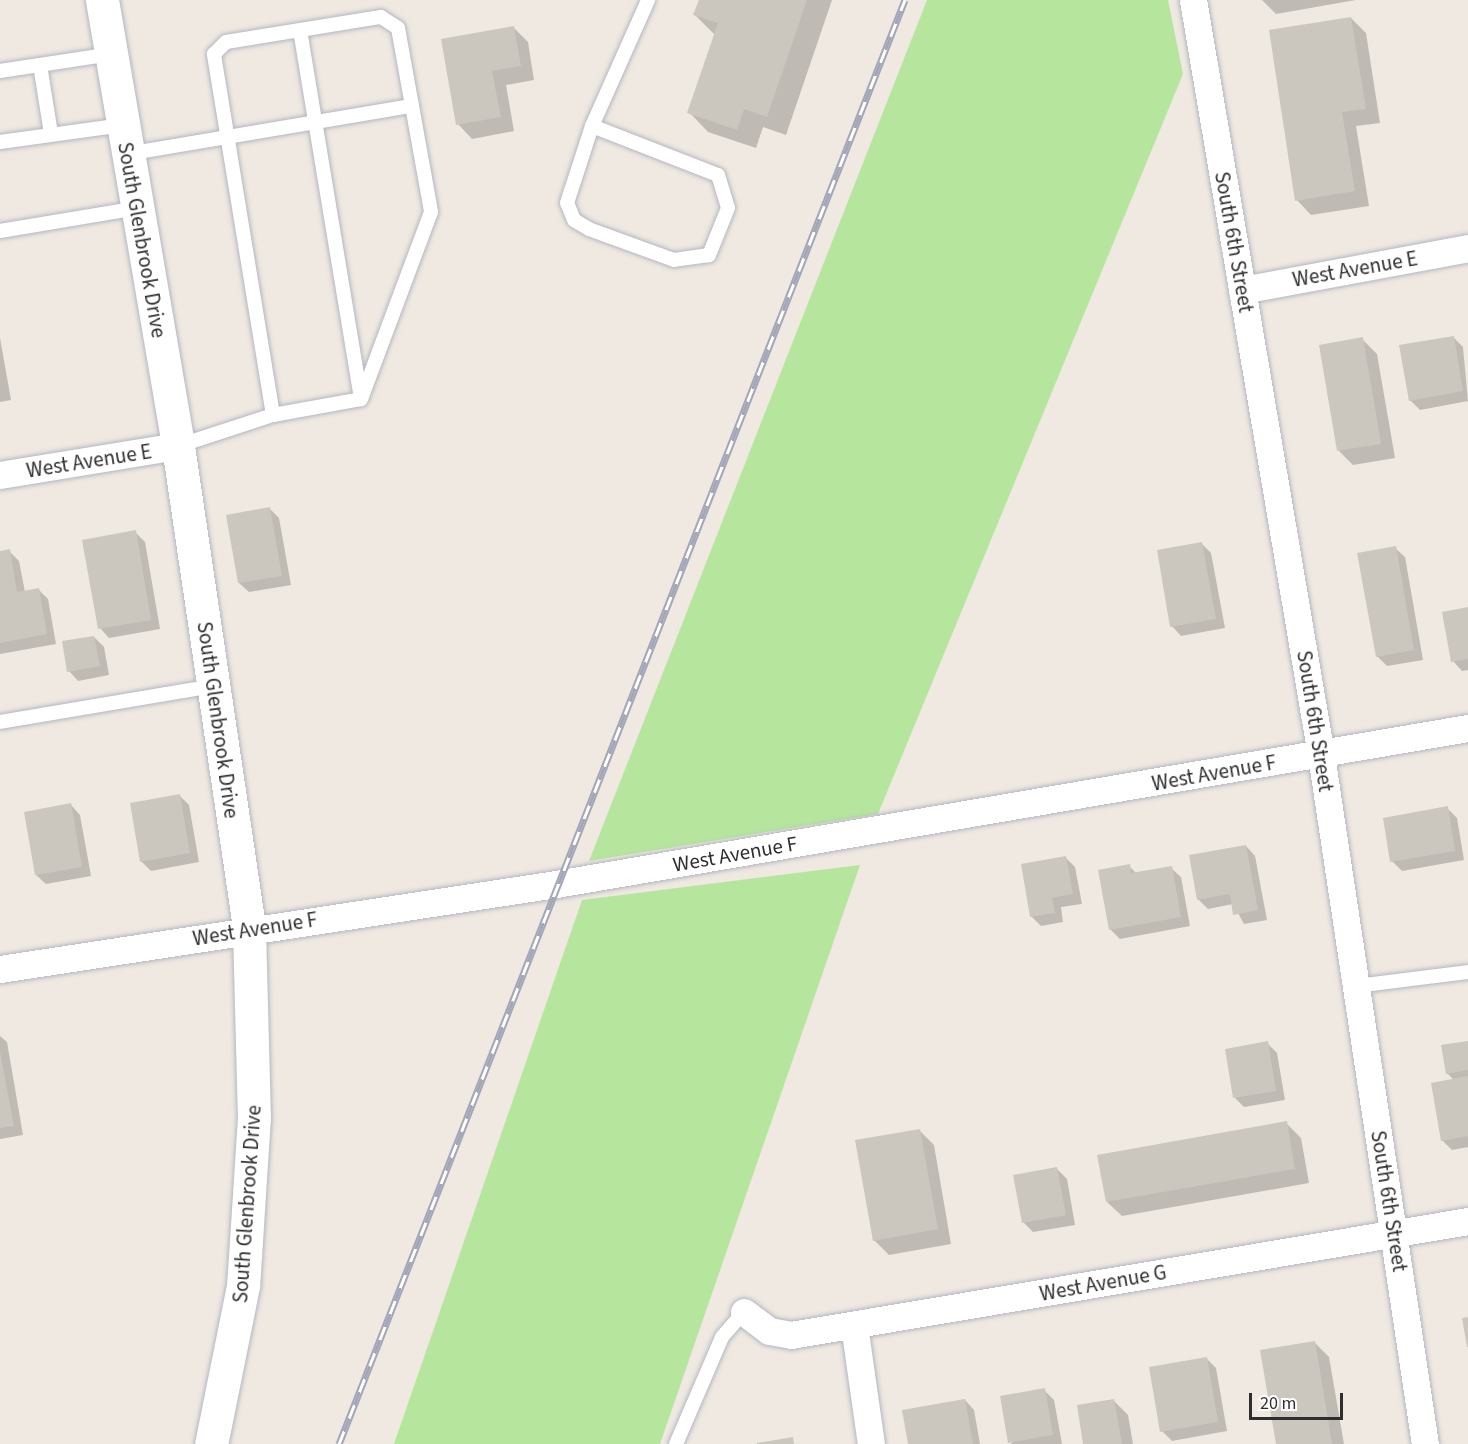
<!DOCTYPE html>
<html>
<head>
<meta charset="utf-8">
<style>
  body { margin:0 }
  #map { position:relative; width:1468px; height:1444px; overflow:hidden; background:#efe9e1; font-family:"Source Sans 3",sans-serif }
  div>[style] { position:absolute }
  .green>* { inset:0; background:#b6e59e }
  .shadow>* { inset:0; background:#0003 }
  .building>* { inset:0; background:#cbc7bf }
  .roads { filter:drop-shadow(0 0 2px #b4b7c1) drop-shadow(0 0 2px #b4b7c1) }
  .service>* { height:14px; margin:-7px; padding:0 7px; transform-origin:7px; border-radius:7px; background:#fff }
  .minor>* { height:27px; margin:-13.5px; padding:0 13.5px; transform-origin:13.5px; border-radius:13.5px; background:#fff }
  .tertiary>* { height:33px; margin:-16.5px; padding:0 16.5px; transform-origin:16.5px; border-radius:16.5px; background:#fff }
  .rail>* { height:7px; margin-top:-3.5px; transform-origin:0; background:repeating-linear-gradient(90deg,#fff 0 14px,#a3a6b8 0 28px); box-sizing:border-box; border-block:2px solid #a3a6b8 }
  span { translate:-50% -50%; white-space:nowrap; text-align:center; line-height:1.15; -webkit-text-stroke:5px #fff; paint-order:stroke }
  .street-label { font-size:21px; color:#2e2e2e }
  .scale { position:absolute; left:1249px; top:1393px; width:94px; height:27px; box-sizing:border-box; border:3px solid #2e2e2e; border-top:0; padding-left:8px; font-size:18px; line-height:21px; white-space:nowrap; color:#2e2e2e; -webkit-text-stroke:4px #fff; paint-order:stroke }
</style>
</head>
<body>
<div id="map">
  <div class="green">
    <div style="clip-path:polygon(927px 0,1168px 0,1183px 74px,878px 814px,589px 861px)"></div>
    <div style="clip-path:polygon(860px 865px,660px 1444px,394px 1444px,582px 900px)"></div>
  </div>
  <div class="shadow">
    <div style="clip-path:polygon(700px 0,832px 0,786px 135px,763px 127px,756px 148px,708px 132px,689px 112px,715px 35px,695px 15px)"></div>
    <div style="clip-path:polygon(1262px 0,1356px 0,1276px 14px)"></div>
    <div style="clip-path:polygon(1351px 18px,1366px 33px,1380px 123px,1356px 126px,1369px 206px,1311px 215px,1297px 200px)"></div>
    <div style="clip-path:polygon(513px 27px,528px 42px,534px 80px,506px 85px,514px 131px,472px 139px,458px 124px)"></div>
    <div style="clip-path:polygon(1453px 337px,1463px 347px,1468px 401px,1420px 410px,1410px 400px)"></div>
    <div style="clip-path:polygon(0 338px,11px 400px,0 402px)"></div>
    <div style="clip-path:polygon(1362px 339px,1377px 354px,1395px 458px,1353px 465px,1339px 451px)"></div>
    <div style="clip-path:polygon(270px 509px,279px 518px,291px 585px,249px 592px,239px 583px)"></div>
    <div style="clip-path:polygon(135px 532px,145px 542px,160px 629px,109px 638px,100px 628px)"></div>
    <div style="clip-path:polygon(1202px 544px,1211px 553px,1225px 628px,1181px 636px,1172px 626px)"></div>
    <div style="clip-path:polygon(1395px 548px,1405px 557px,1423px 660px,1387px 666px,1377px 656px)"></div>
    <div style="clip-path:polygon(9px 551px,19px 561px,25px 592px,39px 590px,48px 599px,56px 644px,0 654px,0 553px)"></div>
    <div style="clip-path:polygon(1468px 609px,1468px 670px,1462px 671px,1453px 661px)"></div>
    <div style="clip-path:polygon(94px 637px,104px 647px,109px 675px,78px 681px,69px 671px)"></div>
    <div style="clip-path:polygon(179px 795px,189px 805px,199px 862px,151px 871px,141px 861px)"></div>
    <div style="clip-path:polygon(71px 805px,80px 815px,91px 876px,46px 884px,36px 875px)"></div>
    <div style="clip-path:polygon(1447px 808px,1457px 818px,1464px 860px,1402px 871px,1392px 861px)"></div>
    <div style="clip-path:polygon(1246px 846px,1255px 856px,1267px 920px,1244px 924px,1233px 904px,1208px 909px,1198px 899px)"></div>
    <div style="clip-path:polygon(1066px 858px,1075px 867px,1082px 904px,1061px 907px,1063px 922px,1041px 926px,1031px 916px)"></div>
    <div style="clip-path:polygon(1129px 866px,1137px 874px,1171px 868px,1181px 877px,1190px 926px,1120px 939px,1110px 929px)"></div>
    <div style="clip-path:polygon(0 1036px,7px 1042px,23px 1135px,0 1139px)"></div>
    <div style="clip-path:polygon(1468px 1042px,1468px 1147px,1452px 1150px,1442px 1140px,1454px 1080px,1447px 1073px)"></div>
    <div style="clip-path:polygon(1267px 1043px,1277px 1053px,1285px 1100px,1244px 1107px,1235px 1098px)"></div>
    <div style="clip-path:polygon(1286px 1123px,1301px 1138px,1309px 1183px,1122px 1216px,1107px 1202px)"></div>
    <div style="clip-path:polygon(919px 1130px,934px 1145px,951px 1244px,889px 1255px,874px 1240px)"></div>
    <div style="clip-path:polygon(1057px 1169px,1067px 1179px,1075px 1225px,1033px 1232px,1023px 1222px)"></div>
    <div style="clip-path:polygon(1314px 1342px,1329px 1357px,1344px 1444px,1278px 1444px)"></div>
    <div style="clip-path:polygon(1207px 1359px,1216px 1368px,1227px 1431px,1172px 1441px,1162px 1431px)"></div>
    <div style="clip-path:polygon(1044px 1390px,1054px 1400px,1062px 1444px,1011px 1444px)"></div>
    <div style="clip-path:polygon(965px 1400px,974px 1410px,980px 1444px,910px 1444px)"></div>
    <div style="clip-path:polygon(1113px 1400px,1128px 1415px,1133px 1444px,1085px 1444px)"></div>
  </div>
  <div class="building">
    <div style="clip-path:polygon(699px 0,807px 0,767px 117px,744px 109px,737px 130px,687px 113px,718px 23px,693px 15px)"></div>
    <div style="clip-path:polygon(1351px 17px,1366px 109px,1342px 112px,1355px 191px,1295px 201px,1269px 30px)"></div>
    <div style="clip-path:polygon(514px 26px,521px 66px,492px 71px,501px 117px,456px 125px,441px 39px)"></div>
    <div style="clip-path:polygon(1454px 336px,1463px 391px,1409px 401px,1399px 345px)"></div>
    <div style="clip-path:polygon(1363px 337px,1381px 444px,1337px 451px,1319px 345px)"></div>
    <div style="clip-path:polygon(270px 507px,282px 576px,238px 583px,226px 515px)"></div>
    <div style="clip-path:polygon(136px 530px,151px 620px,98px 629px,82px 540px)"></div>
    <div style="clip-path:polygon(1202px 542px,1216px 619px,1170px 627px,1157px 550px)"></div>
    <div style="clip-path:polygon(1396px 546px,1414px 650px,1376px 657px,1357px 553px)"></div>
    <div style="clip-path:polygon(10px 549px,17px 592px,39px 588px,47px 634px,0 643px,0 551px)"></div>
    <div style="clip-path:polygon(1468px 607px,1468px 659px,1451px 662px,1442px 612px)"></div>
    <div style="clip-path:polygon(94px 636px,100px 666px,67px 672px,62px 641px)"></div>
    <div style="clip-path:polygon(180px 794px,190px 853px,140px 862px,130px 803px)"></div>
    <div style="clip-path:polygon(71px 803px,82px 867px,35px 875px,24px 812px)"></div>
    <div style="clip-path:polygon(1448px 806px,1455px 851px,1390px 862px,1383px 818px)"></div>
    <div style="clip-path:polygon(1246px 845px,1258px 910px,1233px 915px,1230px 894px,1197px 900px,1189px 855px)"></div>
    <div style="clip-path:polygon(1066px 856px,1073px 894px,1052px 898px,1055px 913px,1030px 917px,1021px 864px)"></div>
    <div style="clip-path:polygon(1130px 864px,1131px 873px,1172px 866px,1181px 917px,1109px 930px,1098px 870px)"></div>
    <div style="clip-path:polygon(1268px 1041px,1276px 1091px,1233px 1098px,1225px 1049px)"></div>
    <div style="clip-path:polygon(1468px 1041px,1468px 1070px,1446px 1074px,1441px 1045px)"></div>
    <div style="clip-path:polygon(0 1052px,14px 1126px,0 1128px)"></div>
    <div style="clip-path:polygon(1468px 1076px,1468px 1136px,1441px 1141px,1431px 1083px)"></div>
    <div style="clip-path:polygon(1287px 1121px,1295px 1169px,1106px 1202px,1097px 1155px)"></div>
    <div style="clip-path:polygon(920px 1129px,938px 1229px,873px 1241px,855px 1140px)"></div>
    <div style="clip-path:polygon(1057px 1167px,1066px 1215px,1022px 1223px,1013px 1175px)"></div>
    <div style="clip-path:polygon(1468px 1317px,1468px 1347px,1467px 1347px,1462px 1318px)"></div>
    <div style="clip-path:polygon(1315px 1341px,1332px 1444px,1276px 1444px,1260px 1350px)"></div>
    <div style="clip-path:polygon(1207px 1357px,1218px 1422px,1160px 1432px,1149px 1367px)"></div>
    <div style="clip-path:polygon(1045px 1388px,1053px 1435px,1008px 1443px,1000px 1396px)"></div>
    <div style="clip-path:polygon(965px 1399px,973px 1444px,908px 1444px,902px 1410px)"></div>
    <div style="clip-path:polygon(1114px 1399px,1122px 1444px,1083px 1444px,1077px 1405px)"></div>
    <div style="clip-path:polygon(793px 1437px,794px 1444px,757px 1444px,757px 1443px)"></div>
  </div>
  <div class="roads">
    <div class="service">
      <div style="left:300px;top:30px;width:372px;rotate:80.6deg"></div>
      <div style="left:40px;top:65px;width:70px;rotate:80.9deg"></div>
      <div style="left:0;top:71px;width:112px;rotate:-8.7deg"></div>
      <div style="left:592px;top:126px;width:135px;rotate:21.3deg"></div>
      <div style="left:718px;top:175px;width:34px;rotate:73deg"></div>
      <div style="left:728px;top:208px;width:51px;rotate:112deg"></div>
      <div style="left:709px;top:255px;width:35px;rotate:172deg"></div>
      <div style="left:674px;top:260px;width:90px;rotate:-160deg"></div>
      <div style="left:589px;top:229px;width:17px;rotate:-149deg"></div>
      <div style="left:574px;top:220px;width:18px;rotate:-112deg"></div>
      <div style="left:567px;top:203px;width:81px;rotate:-72deg"></div>
      <div style="left:592px;top:126px;width:138px;rotate:-66deg"></div>
      <div style="left:0;top:142px;width:124px;rotate:-7.9deg"></div>
      <div style="left:127px;top:154px;width:289px;rotate:-9.6deg"></div>
      <div style="left:0;top:231px;width:139px;rotate:-9.5deg"></div>
      <div style="left:273px;top:415px;width:366px;rotate:-99.3deg"></div>
      <div style="left:214px;top:54px;width:17px;rotate:-45deg"></div>
      <div style="left:226px;top:42px;width:157px;rotate:-9.2deg"></div>
      <div style="left:381px;top:17px;width:20px;rotate:33deg"></div>
      <div style="left:398px;top:28px;width:187px;rotate:79.8deg"></div>
      <div style="left:431px;top:212px;width:200px;rotate:110.5deg"></div>
      <div style="left:178px;top:446px;width:100px;rotate:-18.1deg"></div>
      <div style="left:273px;top:415px;width:89px;rotate:-10.3deg"></div>
      <div style="left:0;top:722px;width:216px;rotate:-9.6deg"></div>
      <div style="left:1356px;top:986px;width:113px;rotate:-7.1deg"></div>
      <div style="left:676px;top:1444px;width:116px;rotate:-66.7deg"></div>
      <div style="left:722px;top:1337px;width:33px;rotate:-49deg"></div>
    </div>
    <div class="minor">
      <div style="left:1193px;top:0;width:766px;rotate:80.38deg"></div>
      <div style="left:1321px;top:755px;width:697px;rotate:81.42deg"></div>
      <div style="left:1242px;top:290px;width:230px;rotate:-10.5deg"></div>
      <div style="left:0;top:475px;width:180px;rotate:-9.3deg"></div>
      <div style="left:0;top:969px;width:562px;rotate:-8.69deg"></div>
      <div style="left:556px;top:884px;width:925px;rotate:-9.71deg"></div>
      <div style="left:744px;top:1312px;width:31px;rotate:37deg"></div>
      <div style="left:769px;top:1331px;width:22px;rotate:10deg"></div>
      <div style="left:791px;top:1335px;width:687px;rotate:-9.56deg"></div>
      <div style="left:854px;top:1325px;width:120px;rotate:81.9deg"></div>
    </div>
    <div class="tertiary">
      <div style="left:102px;top:0;width:452px;rotate:80.3deg"></div>
      <div style="left:178px;top:446px;width:488px;rotate:81.6deg"></div>
      <div style="left:249px;top:929px;width:188px;rotate:88.5deg"></div>
      <div style="left:254px;top:1117px;width:169px;rotate:93.7deg"></div>
      <div style="left:243px;top:1286px;width:161px;rotate:101.4deg"></div>
    </div>
  </div>
  <div class="rail">
    <div style="left:339px;top:1444px;width:1551px;rotate:-68.6deg"></div>
  </div>
  <div class="street-label">
    <span style="left:142px;top:240px;rotate:80deg">South Glenbrook Drive</span>
    <span style="left:1234px;top:242px;rotate:80deg">South 6th Street</span>
    <span style="left:1355px;top:269px;rotate:-10deg">West Avenue E</span>
    <span style="left:89px;top:461px;rotate:-9deg">West Avenue E</span>
    <span style="left:218px;top:720px;rotate:82deg">South Glenbrook Drive</span>
    <span style="left:1315px;top:721px;rotate:81deg">South 6th Street</span>
    <span style="left:1214px;top:773px;rotate:-10deg">West Avenue F</span>
    <span style="left:735px;top:854px;rotate:-10deg">West Avenue F</span>
    <span style="left:255px;top:929px;rotate:-9deg">West Avenue F</span>
    <span style="left:1389px;top:1201px;rotate:81deg">South 6th Street</span>
    <span style="left:247px;top:1204px;rotate:-86deg">South Glenbrook Drive</span>
    <span style="left:1103px;top:1283px;rotate:-10deg">West Avenue G</span>
  </div>
  <div class="scale">20 m</div>
</div>
</body>
</html>
